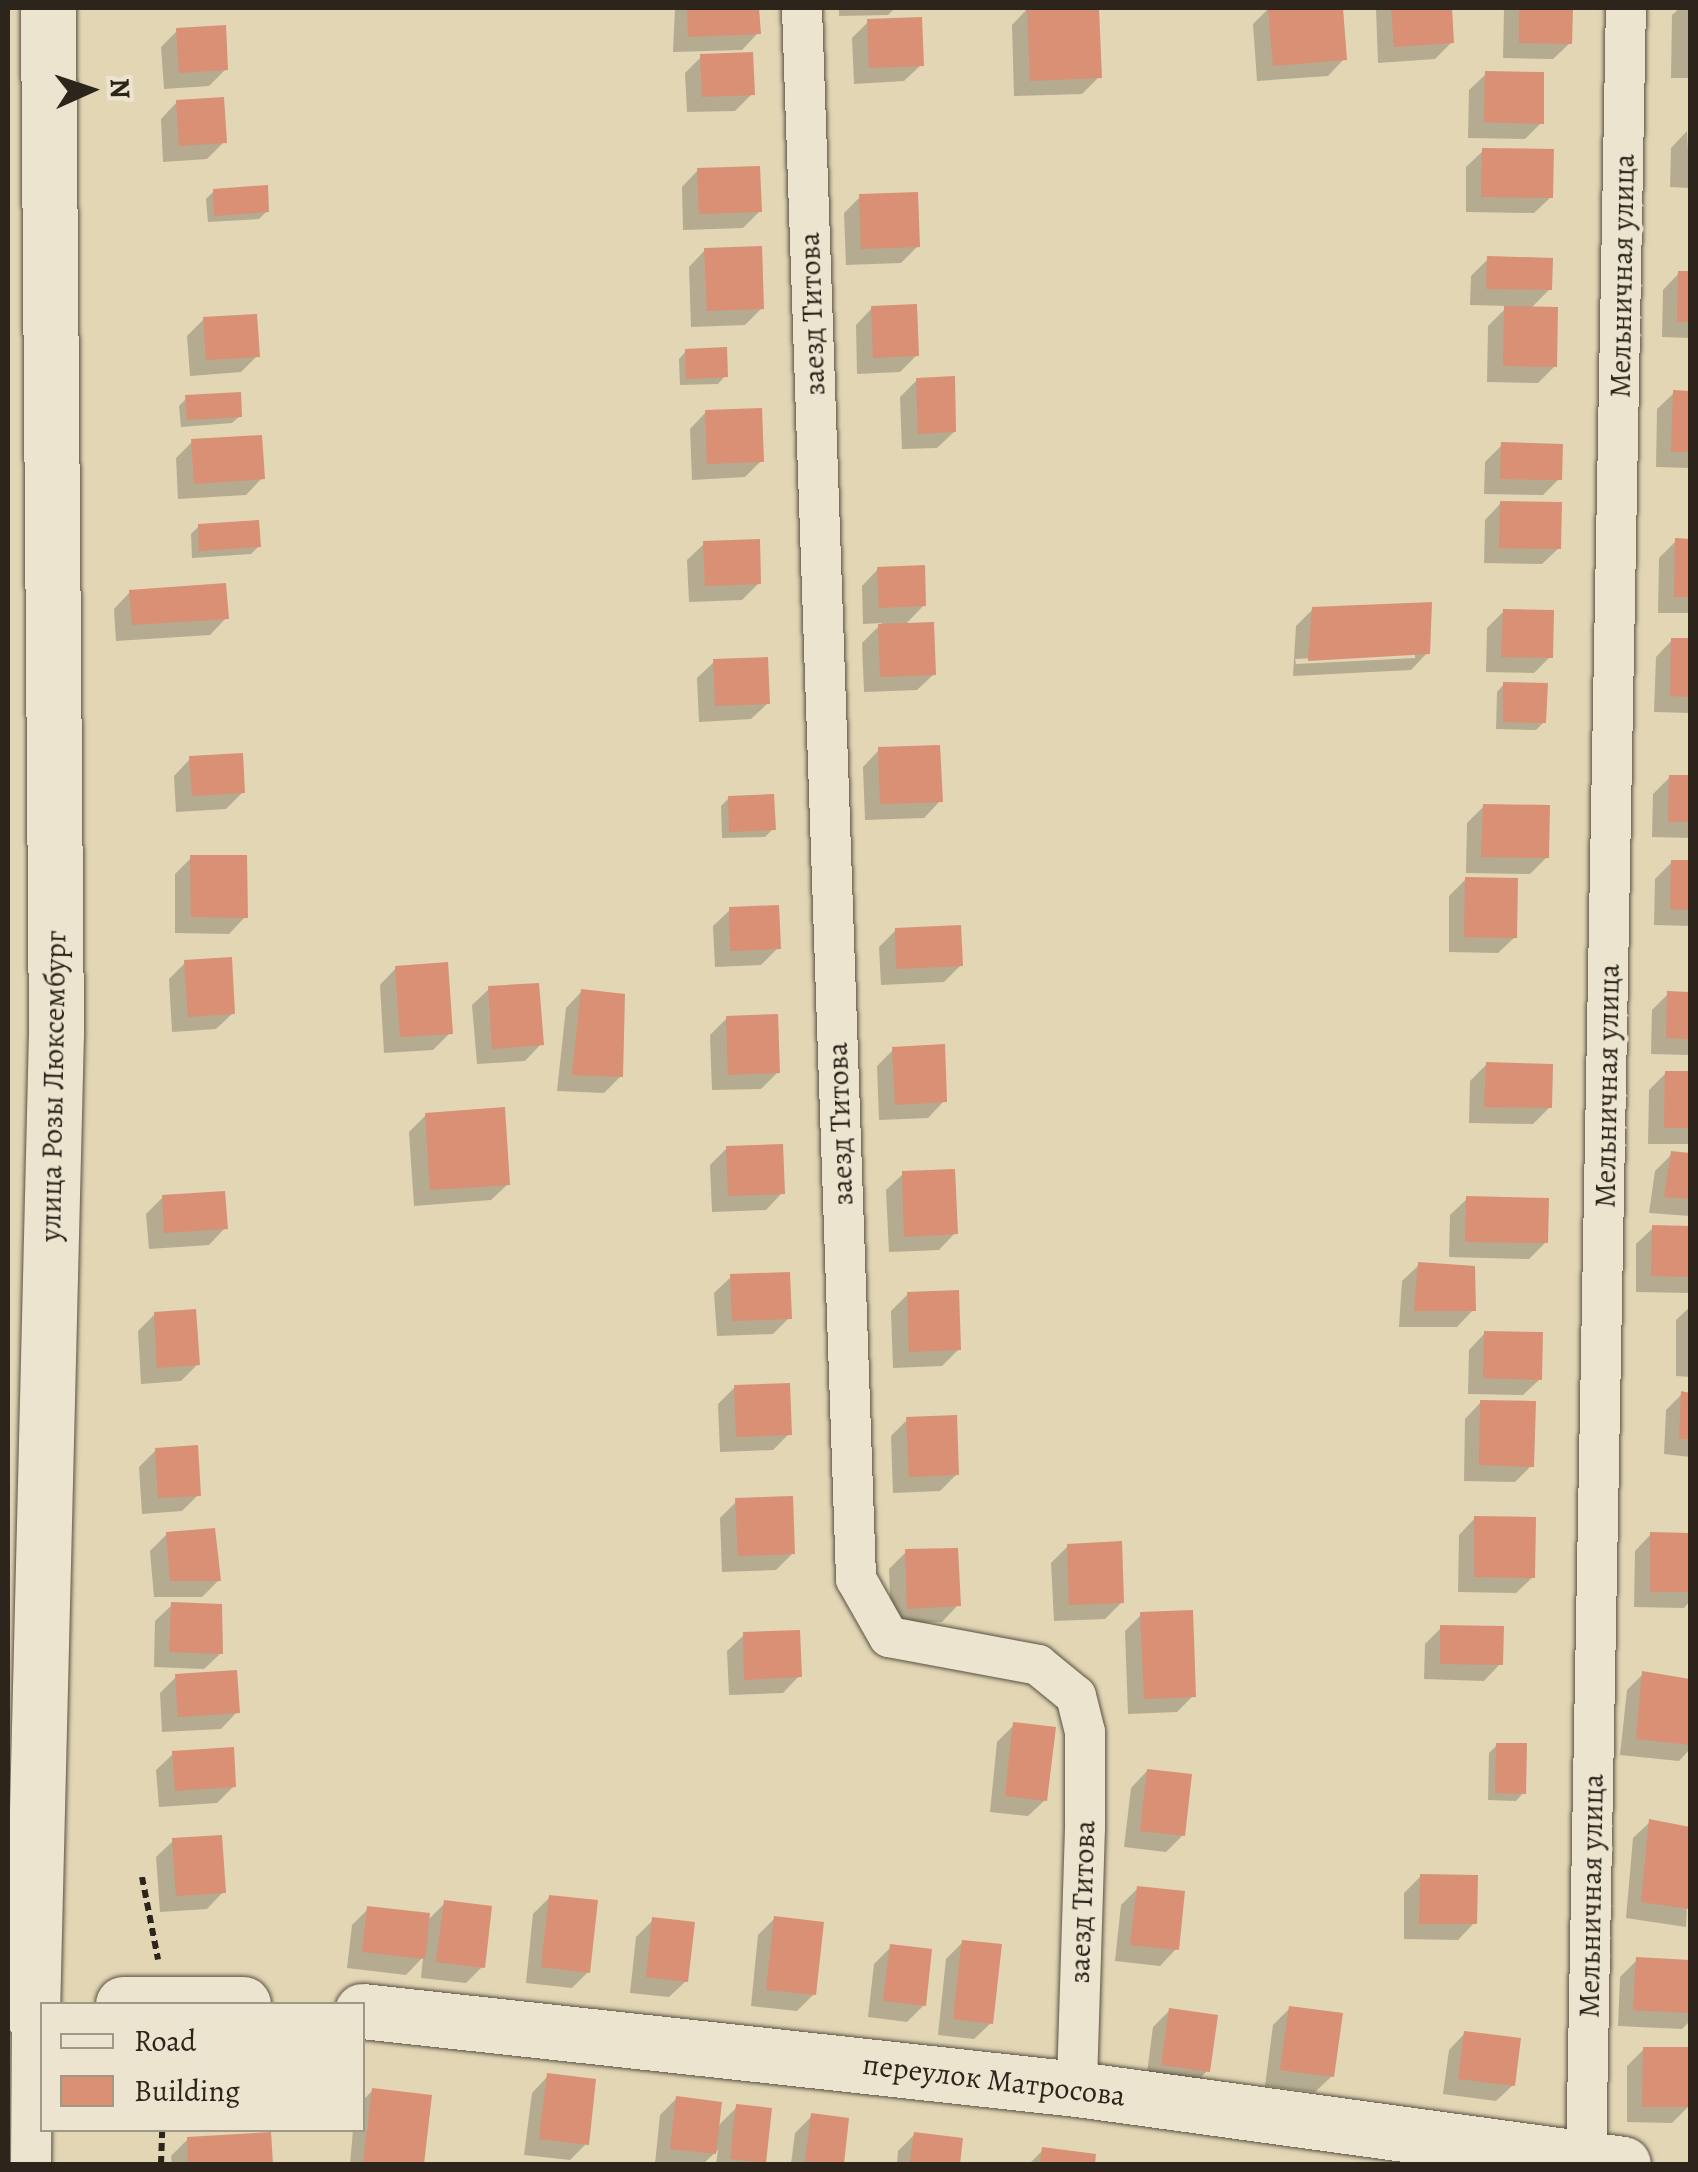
<!DOCTYPE html>
<html>
<head>
<meta charset="utf-8">
<style>
  body { margin:0 }
  #map { position:relative; width:1698px; height:2172px; overflow:hidden; background:#e2d6b5; font-family:Alegreya,serif }
  div>[style] { position:absolute }
  .shadow>* { inset:0; background:#0003 }
  .building>* { inset:0; background:#d99074 }
  .path>* { height:6px; margin-top:-3px; transform-origin:0; background:repeating-linear-gradient(90deg,#2d251b 0 8px,transparent 0 13px) }
  .roads { filter:drop-shadow(0 0 2px #5a5142) drop-shadow(0 0 2px #5a5142) }
  .street>* { height:40px; margin:-20px; padding:0 20px; transform-origin:20px; border-radius:20px; background:#ece4cf }
  .secondary>* { height:55px; margin:-27.5px; padding:0 27.5px; transform-origin:27.5px; border-radius:27.5px; background:#ece4cf }
  span { translate:-50% -50%; white-space:nowrap; text-align:center; line-height:1.15; -webkit-text-stroke:8px #ece4cf; paint-order:stroke }
  .street-label { font-size:30px; color:#2d251b }
  .frame { position:absolute; inset:0; border:10px solid #2d251b; pointer-events:none }
  .legend { position:absolute; left:40px; top:2002px; width:325px; height:130px; box-sizing:border-box; background:#ece4cf; border:2px solid #a09887; margin:0; padding:12px 18px; list-style:none; font-size:30px; color:#2d251b }
  .legend li { display:flex; align-items:center; gap:20px; height:50px }
  .legend b { width:50px; border:2px solid #a09887 }
  .north { position:absolute; left:40px; top:40px; width:100px; height:100px; -webkit-text-stroke:8px #ece4cf; paint-order:stroke; rotate:87deg; font-size:28px; font-weight:700; line-height:40px; text-align:center; color:#2d251b }
  .north::after { content:''; display:block; margin:auto; width:35px; height:45px; background:#2d251b; clip-path:polygon(50% 0,100% 100%,50% 72%,0 100%) }
</style>
</head>
<body>
<div id="map">
  <div class="shadow">
    <div style="clip-path:polygon(675px 8px,757px 8px,758px 33px,742px 50px,673px 52px)"></div>
    <div style="clip-path:polygon(839px 8px,895px 8px,888px 15px,839px 16px)"></div>
    <div style="clip-path:polygon(1028px 8px,1097px 8px,1099px 77px,1082px 94px,1014px 96px,1012px 25px)"></div>
    <div style="clip-path:polygon(1269px 8px,1341px 8px,1344px 59px,1328px 76px,1257px 81px,1253px 24px)"></div>
    <div style="clip-path:polygon(1449px 8px,1452px 42px,1435px 59px,1378px 63px,1376px 8px)"></div>
    <div style="clip-path:polygon(1504px 8px,1571px 8px,1570px 43px,1553px 59px,1503px 58px)"></div>
    <div style="clip-path:polygon(1680px 8px,1690px 8px,1690px 78px,1671px 78px,1672px 15px)"></div>
    <div style="clip-path:polygon(869px 21px,921px 65px,904px 81px,854px 84px,852px 38px)"></div>
    <div style="clip-path:polygon(177px 31px,226px 69px,209px 86px,164px 89px,161px 47px)"></div>
    <div style="clip-path:polygon(701px 57px,752px 94px,735px 111px,687px 112px,685px 73px)"></div>
    <div style="clip-path:polygon(1486px 74px,1541px 123px,1525px 139px,1468px 138px,1469px 90px)"></div>
    <div style="clip-path:polygon(177px 102px,224px 142px,207px 159px,163px 162px,161px 119px)"></div>
    <div style="clip-path:polygon(1687px 131px,1690px 188px,1670px 187px,1671px 148px)"></div>
    <div style="clip-path:polygon(1483px 151px,1551px 197px,1534px 213px,1466px 212px,1466px 167px)"></div>
    <div style="clip-path:polygon(698px 170px,760px 211px,743px 228px,683px 230px,682px 187px)"></div>
    <div style="clip-path:polygon(214px 191px,267px 211px,259px 219px,208px 222px,206px 199px)"></div>
    <div style="clip-path:polygon(860px 197px,918px 246px,901px 263px,846px 265px,844px 213px)"></div>
    <div style="clip-path:polygon(705px 250px,762px 308px,745px 325px,691px 327px,689px 267px)"></div>
    <div style="clip-path:polygon(1488px 259px,1550px 289px,1530px 309px,1555px 366px,1538px 383px,1487px 382px,1488px 326px,1508px 306px,1470px 305px,1471px 276px)"></div>
    <div style="clip-path:polygon(1679px 273px,1690px 273px,1690px 338px,1662px 337px,1663px 290px)"></div>
    <div style="clip-path:polygon(872px 308px,917px 355px,900px 372px,857px 374px,856px 325px)"></div>
    <div style="clip-path:polygon(204px 319px,257px 356px,241px 372px,190px 376px,187px 336px)"></div>
    <div style="clip-path:polygon(686px 351px,725px 376px,718px 384px,680px 385px,679px 359px)"></div>
    <div style="clip-path:polygon(917px 380px,954px 432px,937px 448px,902px 449px,900px 397px)"></div>
    <div style="clip-path:polygon(1674px 393px,1690px 393px,1690px 468px,1656px 467px,1657px 409px)"></div>
    <div style="clip-path:polygon(187px 398px,240px 416px,232px 423px,181px 427px,179px 406px)"></div>
    <div style="clip-path:polygon(706px 412px,761px 461px,745px 477px,692px 480px,690px 429px)"></div>
    <div style="clip-path:polygon(192px 442px,262px 478px,246px 495px,178px 499px,176px 458px)"></div>
    <div style="clip-path:polygon(1502px 445px,1559px 479px,1543px 495px,1484px 494px,1485px 462px)"></div>
    <div style="clip-path:polygon(1501px 503px,1559px 548px,1542px 564px,1484px 563px,1485px 520px)"></div>
    <div style="clip-path:polygon(199px 526px,259px 546px,251px 554px,192px 558px,191px 534px)"></div>
    <div style="clip-path:polygon(1676px 541px,1690px 541px,1690px 613px,1658px 613px,1659px 558px)"></div>
    <div style="clip-path:polygon(704px 544px,759px 583px,742px 600px,689px 602px,687px 560px)"></div>
    <div style="clip-path:polygon(878px 569px,924px 605px,904px 626px,934px 674px,917px 690px,864px 692px,862px 643px,882px 623px,863px 624px,862px 586px)"></div>
    <div style="clip-path:polygon(130px 592px,226px 618px,210px 635px,116px 641px,114px 609px)"></div>
    <div style="clip-path:polygon(evenodd,1313px 609px,1427px 653px,1411px 670px,1293px 676px,1296px 626px,1313px 609px,1415px 653px,1415px 658px,1296px 664px,1295px 659px,1415px 653px)"></div>
    <div style="clip-path:polygon(1504px 611px,1550px 657px,1534px 673px,1486px 672px,1487px 628px)"></div>
    <div style="clip-path:polygon(1672px 640px,1690px 641px,1690px 713px,1654px 712px,1656px 657px)"></div>
    <div style="clip-path:polygon(714px 662px,768px 703px,751px 719px,699px 722px,697px 678px)"></div>
    <div style="clip-path:polygon(1504px 684px,1544px 722px,1536px 730px,1496px 729px,1497px 692px)"></div>
    <div style="clip-path:polygon(879px 750px,940px 801px,924px 818px,865px 820px,863px 767px)"></div>
    <div style="clip-path:polygon(190px 759px,243px 792px,226px 809px,176px 812px,174px 776px)"></div>
    <div style="clip-path:polygon(1670px 777px,1690px 777px,1690px 838px,1652px 837px,1653px 794px)"></div>
    <div style="clip-path:polygon(729px 798px,773px 829px,765px 837px,722px 838px,721px 806px)"></div>
    <div style="clip-path:polygon(1484px 806px,1547px 857px,1530px 874px,1466px 873px,1467px 823px)"></div>
    <div style="clip-path:polygon(191px 858px,245px 917px,229px 934px,175px 933px,175px 874px)"></div>
    <div style="clip-path:polygon(1672px 862px,1690px 863px,1690px 926px,1654px 925px,1655px 879px)"></div>
    <div style="clip-path:polygon(1466px 879px,1515px 937px,1498px 953px,1449px 952px,1449px 896px)"></div>
    <div style="clip-path:polygon(730px 910px,778px 948px,761px 965px,715px 967px,713px 926px)"></div>
    <div style="clip-path:polygon(896px 930px,960px 966px,944px 982px,881px 985px,879px 947px)"></div>
    <div style="clip-path:polygon(185px 963px,233px 1013px,216px 1029px,172px 1032px,169px 979px)"></div>
    <div style="clip-path:polygon(396px 968px,450px 1033px,433px 1050px,384px 1053px,380px 985px)"></div>
    <div style="clip-path:polygon(489px 989px,541px 1044px,525px 1061px,477px 1064px,472px 1005px)"></div>
    <div style="clip-path:polygon(582px 991px,621px 1076px,604px 1093px,557px 1091px,566px 1008px)"></div>
    <div style="clip-path:polygon(1668px 994px,1690px 994px,1690px 1055px,1651px 1054px,1652px 1010px)"></div>
    <div style="clip-path:polygon(727px 1018px,778px 1072px,761px 1089px,712px 1090px,710px 1035px)"></div>
    <div style="clip-path:polygon(894px 1049px,944px 1101px,928px 1118px,879px 1120px,877px 1066px)"></div>
    <div style="clip-path:polygon(1486px 1065px,1550px 1107px,1533px 1124px,1469px 1123px,1470px 1081px)"></div>
    <div style="clip-path:polygon(1666px 1073px,1690px 1074px,1690px 1144px,1648px 1144px,1649px 1090px)"></div>
    <div style="clip-path:polygon(426px 1115px,508px 1184px,491px 1200px,414px 1206px,409px 1132px)"></div>
    <div style="clip-path:polygon(727px 1148px,782px 1193px,766px 1210px,712px 1212px,710px 1165px)"></div>
    <div style="clip-path:polygon(1672px 1154px,1690px 1155px,1690px 1216px,1649px 1213px,1655px 1171px)"></div>
    <div style="clip-path:polygon(903px 1174px,955px 1233px,939px 1250px,889px 1252px,886px 1190px)"></div>
    <div style="clip-path:polygon(163px 1197px,225px 1228px,209px 1245px,149px 1249px,146px 1214px)"></div>
    <div style="clip-path:polygon(1467px 1199px,1546px 1242px,1529px 1259px,1449px 1257px,1450px 1215px)"></div>
    <div style="clip-path:polygon(1653px 1228px,1690px 1228px,1690px 1293px,1636px 1292px,1636px 1244px)"></div>
    <div style="clip-path:polygon(1419px 1265px,1473px 1310px,1457px 1327px,1399px 1327px,1402px 1281px)"></div>
    <div style="clip-path:polygon(731px 1277px,789px 1318px,773px 1334px,717px 1336px,714px 1293px)"></div>
    <div style="clip-path:polygon(908px 1294px,959px 1349px,942px 1366px,893px 1368px,891px 1311px)"></div>
    <div style="clip-path:polygon(1690px 1307px,1690px 1377px,1676px 1376px,1676px 1320px)"></div>
    <div style="clip-path:polygon(155px 1314px,198px 1364px,181px 1381px,141px 1384px,138px 1331px)"></div>
    <div style="clip-path:polygon(1485px 1333px,1540px 1379px,1523px 1395px,1468px 1394px,1469px 1350px)"></div>
    <div style="clip-path:polygon(735px 1387px,789px 1434px,773px 1450px,720px 1452px,718px 1404px)"></div>
    <div style="clip-path:polygon(1682px 1394px,1690px 1396px,1690px 1457px,1664px 1454px,1666px 1410px)"></div>
    <div style="clip-path:polygon(1481px 1402px,1532px 1465px,1515px 1482px,1464px 1481px,1465px 1419px)"></div>
    <div style="clip-path:polygon(908px 1419px,957px 1474px,940px 1491px,893px 1493px,891px 1436px)"></div>
    <div style="clip-path:polygon(156px 1450px,198px 1495px,182px 1511px,142px 1514px,139px 1467px)"></div>
    <div style="clip-path:polygon(737px 1501px,793px 1553px,776px 1570px,722px 1572px,720px 1518px)"></div>
    <div style="clip-path:polygon(1475px 1518px,1533px 1577px,1516px 1593px,1458px 1592px,1459px 1535px)"></div>
    <div style="clip-path:polygon(167px 1534px,218px 1581px,202px 1597px,154px 1597px,150px 1551px)"></div>
    <div style="clip-path:polygon(1651px 1534px,1690px 1535px,1690px 1601px,1684px 1608px,1634px 1607px,1635px 1551px)"></div>
    <div style="clip-path:polygon(1068px 1546px,1122px 1602px,1105px 1619px,1054px 1621px,1051px 1563px)"></div>
    <div style="clip-path:polygon(906px 1552px,958px 1605px,942px 1622px,891px 1624px,889px 1569px)"></div>
    <div style="clip-path:polygon(172px 1605px,221px 1653px,204px 1669px,154px 1667px,155px 1621px)"></div>
    <div style="clip-path:polygon(1141px 1615px,1193px 1696px,1177px 1712px,1128px 1714px,1125px 1631px)"></div>
    <div style="clip-path:polygon(1441px 1628px,1500px 1664px,1484px 1681px,1424px 1679px,1425px 1644px)"></div>
    <div style="clip-path:polygon(744px 1635px,799px 1676px,783px 1693px,729px 1695px,727px 1651px)"></div>
    <div style="clip-path:polygon(1643px 1674px,1690px 1682px,1690px 1749px,1679px 1761px,1620px 1755px,1627px 1690px)"></div>
    <div style="clip-path:polygon(176px 1677px,237px 1712px,221px 1729px,162px 1732px,160px 1693px)"></div>
    <div style="clip-path:polygon(1014px 1725px,1045px 1800px,1028px 1816px,990px 1812px,997px 1742px)"></div>
    <div style="clip-path:polygon(1497px 1745px,1523px 1793px,1516px 1801px,1488px 1800px,1489px 1753px)"></div>
    <div style="clip-path:polygon(173px 1754px,234px 1786px,217px 1803px,159px 1807px,156px 1770px)"></div>
    <div style="clip-path:polygon(1147px 1771px,1183px 1835px,1166px 1852px,1124px 1847px,1131px 1788px)"></div>
    <div style="clip-path:polygon(1650px 1822px,1690px 1830px,1686px 1927px,1626px 1918px,1633px 1838px)"></div>
    <div style="clip-path:polygon(173px 1841px,223px 1892px,207px 1909px,160px 1912px,156px 1857px)"></div>
    <div style="clip-path:polygon(1421px 1876px,1474px 1923px,1458px 1940px,1404px 1939px,1404px 1893px)"></div>
    <div style="clip-path:polygon(1137px 1889px,1176px 1949px,1160px 1966px,1115px 1961px,1121px 1905px)"></div>
    <div style="clip-path:polygon(550px 1897px,588px 1972px,572px 1988px,526px 1983px,533px 1914px)"></div>
    <div style="clip-path:polygon(445px 1903px,482px 1967px,466px 1983px,421px 1978px,423px 1957px,406px 1975px,347px 1968px,352px 1925px,368px 1909px,427px 1921px)"></div>
    <div style="clip-path:polygon(775px 1918px,814px 1994px,797px 2011px,751px 2006px,758px 1935px)"></div>
    <div style="clip-path:polygon(653px 1920px,686px 1981px,669px 1997px,630px 1993px,636px 1937px)"></div>
    <div style="clip-path:polygon(963px 1942px,991px 2023px,974px 2039px,938px 2035px,946px 1959px)"></div>
    <div style="clip-path:polygon(891px 1947px,924px 2005px,907px 2022px,868px 2017px,874px 1964px)"></div>
    <div style="clip-path:polygon(1637px 1960px,1690px 1963px,1690px 2021px,1682px 2029px,1618px 2026px,1620px 1977px)"></div>
    <div style="clip-path:polygon(1290px 2008px,1332px 2076px,1315px 2092px,1265px 2086px,1273px 2025px)"></div>
    <div style="clip-path:polygon(1170px 2010px,1208px 2070px,1191px 2087px,1146px 2081px,1153px 2027px)"></div>
    <div style="clip-path:polygon(1465px 2033px,1513px 2085px,1496px 2101px,1443px 2094px,1449px 2050px)"></div>
    <div style="clip-path:polygon(1644px 2049px,1689px 2106px,1672px 2123px,1627px 2122px,1627px 2066px)"></div>
    <div style="clip-path:polygon(548px 2076px,586px 2144px,570px 2160px,524px 2155px,532px 2093px)"></div>
    <div style="clip-path:polygon(372px 2091px,429px 2097px,422px 2164px,350px 2164px,353px 2130px,362px 2130px,362px 2101px)"></div>
    <div style="clip-path:polygon(676px 2099px,717px 2127px,737px 2107px,763px 2162px,716px 2164px,718px 2150px,703px 2164px,655px 2164px,660px 2115px)"></div>
    <div style="clip-path:polygon(812px 2116px,846px 2120px,841px 2164px,791px 2164px,795px 2133px)"></div>
    <div style="clip-path:polygon(915px 2134px,960px 2140px,957px 2164px,897px 2164px,898px 2151px)"></div>
    <div style="clip-path:polygon(269px 2135px,270px 2164px,172px 2164px,171px 2156px,188px 2139px)"></div>
    <div style="clip-path:polygon(1043px 2150px,1093px 2156px,1092px 2164px,1029px 2164px)"></div>
  </div>
  <div class="building">
    <div style="clip-path:polygon(687px 8px,759px 8px,761px 34px,688px 37px)"></div>
    <div style="clip-path:polygon(1027px 8px,1099px 8px,1102px 78px,1030px 81px)"></div>
    <div style="clip-path:polygon(1268px 8px,1343px 8px,1347px 60px,1273px 66px)"></div>
    <div style="clip-path:polygon(1391px 8px,1452px 8px,1454px 43px,1394px 47px)"></div>
    <div style="clip-path:polygon(1519px 8px,1573px 8px,1572px 44px,1519px 43px)"></div>
    <div style="clip-path:polygon(922px 17px,924px 66px,869px 68px,867px 19px)"></div>
    <div style="clip-path:polygon(226px 25px,228px 70px,179px 73px,176px 28px)"></div>
    <div style="clip-path:polygon(753px 52px,755px 95px,702px 97px,700px 54px)"></div>
    <div style="clip-path:polygon(1485px 71px,1544px 72px,1544px 124px,1484px 122px)"></div>
    <div style="clip-path:polygon(224px 97px,227px 143px,179px 146px,176px 100px)"></div>
    <div style="clip-path:polygon(1482px 148px,1554px 149px,1553px 198px,1481px 197px)"></div>
    <div style="clip-path:polygon(760px 166px,762px 212px,699px 214px,697px 168px)"></div>
    <div style="clip-path:polygon(268px 185px,269px 212px,214px 216px,213px 189px)"></div>
    <div style="clip-path:polygon(918px 192px,920px 247px,861px 249px,859px 194px)"></div>
    <div style="clip-path:polygon(762px 246px,764px 309px,707px 311px,704px 248px)"></div>
    <div style="clip-path:polygon(1487px 256px,1553px 258px,1552px 290px,1486px 289px)"></div>
    <div style="clip-path:polygon(1678px 271px,1690px 271px,1690px 322px,1677px 322px)"></div>
    <div style="clip-path:polygon(917px 304px,919px 356px,873px 358px,871px 306px)"></div>
    <div style="clip-path:polygon(1504px 306px,1558px 307px,1557px 367px,1503px 366px)"></div>
    <div style="clip-path:polygon(257px 314px,260px 357px,206px 360px,203px 317px)"></div>
    <div style="clip-path:polygon(727px 347px,728px 377px,686px 379px,685px 349px)"></div>
    <div style="clip-path:polygon(955px 376px,956px 432px,918px 434px,916px 378px)"></div>
    <div style="clip-path:polygon(1673px 390px,1690px 391px,1690px 452px,1671px 452px)"></div>
    <div style="clip-path:polygon(241px 392px,242px 417px,187px 420px,185px 395px)"></div>
    <div style="clip-path:polygon(762px 408px,764px 462px,707px 464px,705px 410px)"></div>
    <div style="clip-path:polygon(262px 435px,265px 479px,194px 484px,191px 439px)"></div>
    <div style="clip-path:polygon(1501px 442px,1563px 444px,1562px 480px,1500px 479px)"></div>
    <div style="clip-path:polygon(1500px 501px,1562px 502px,1561px 549px,1499px 548px)"></div>
    <div style="clip-path:polygon(259px 520px,261px 547px,199px 551px,198px 524px)"></div>
    <div style="clip-path:polygon(1675px 538px,1690px 539px,1690px 597px,1674px 597px)"></div>
    <div style="clip-path:polygon(760px 539px,761px 584px,705px 586px,703px 541px)"></div>
    <div style="clip-path:polygon(925px 565px,926px 606px,879px 608px,877px 567px)"></div>
    <div style="clip-path:polygon(226px 583px,229px 619px,132px 625px,129px 590px)"></div>
    <div style="clip-path:polygon(1432px 602px,1430px 654px,1308px 661px,1312px 607px)"></div>
    <div style="clip-path:polygon(1503px 609px,1554px 610px,1553px 658px,1501px 657px)"></div>
    <div style="clip-path:polygon(934px 622px,936px 675px,880px 677px,878px 624px)"></div>
    <div style="clip-path:polygon(1671px 638px,1690px 638px,1690px 697px,1670px 696px)"></div>
    <div style="clip-path:polygon(768px 657px,770px 704px,715px 706px,713px 659px)"></div>
    <div style="clip-path:polygon(1503px 682px,1548px 683px,1546px 723px,1503px 722px)"></div>
    <div style="clip-path:polygon(940px 745px,943px 802px,880px 804px,878px 747px)"></div>
    <div style="clip-path:polygon(243px 753px,245px 793px,192px 796px,189px 756px)"></div>
    <div style="clip-path:polygon(1669px 775px,1690px 775px,1690px 822px,1668px 822px)"></div>
    <div style="clip-path:polygon(774px 794px,776px 830px,729px 832px,728px 796px)"></div>
    <div style="clip-path:polygon(1483px 804px,1550px 805px,1549px 858px,1481px 857px)"></div>
    <div style="clip-path:polygon(190px 855px,247px 855px,248px 918px,191px 917px)"></div>
    <div style="clip-path:polygon(1671px 860px,1690px 860px,1690px 910px,1670px 909px)"></div>
    <div style="clip-path:polygon(1465px 877px,1518px 878px,1517px 938px,1464px 937px)"></div>
    <div style="clip-path:polygon(779px 905px,781px 949px,730px 951px,729px 907px)"></div>
    <div style="clip-path:polygon(961px 925px,963px 966px,896px 969px,895px 928px)"></div>
    <div style="clip-path:polygon(232px 957px,235px 1014px,188px 1017px,184px 960px)"></div>
    <div style="clip-path:polygon(448px 962px,453px 1034px,400px 1037px,395px 966px)"></div>
    <div style="clip-path:polygon(539px 983px,544px 1045px,492px 1049px,488px 986px)"></div>
    <div style="clip-path:polygon(581px 989px,625px 994px,623px 1077px,572px 1075px)"></div>
    <div style="clip-path:polygon(1667px 991px,1690px 992px,1690px 1039px,1666px 1038px)"></div>
    <div style="clip-path:polygon(778px 1014px,780px 1073px,728px 1075px,726px 1016px)"></div>
    <div style="clip-path:polygon(945px 1044px,947px 1102px,895px 1105px,892px 1047px)"></div>
    <div style="clip-path:polygon(1486px 1062px,1553px 1064px,1552px 1108px,1484px 1107px)"></div>
    <div style="clip-path:polygon(1665px 1071px,1690px 1071px,1690px 1128px,1664px 1128px)"></div>
    <div style="clip-path:polygon(505px 1107px,510px 1185px,430px 1190px,425px 1113px)"></div>
    <div style="clip-path:polygon(783px 1144px,785px 1194px,728px 1196px,726px 1146px)"></div>
    <div style="clip-path:polygon(1671px 1151px,1690px 1153px,1690px 1199px,1664px 1197px)"></div>
    <div style="clip-path:polygon(955px 1169px,958px 1234px,904px 1237px,902px 1171px)"></div>
    <div style="clip-path:polygon(225px 1191px,228px 1229px,164px 1233px,162px 1195px)"></div>
    <div style="clip-path:polygon(1466px 1196px,1549px 1198px,1548px 1243px,1465px 1242px)"></div>
    <div style="clip-path:polygon(1652px 1225px,1690px 1226px,1690px 1277px,1651px 1276px)"></div>
    <div style="clip-path:polygon(1418px 1262px,1475px 1266px,1476px 1311px,1414px 1311px)"></div>
    <div style="clip-path:polygon(790px 1272px,792px 1319px,732px 1321px,730px 1274px)"></div>
    <div style="clip-path:polygon(959px 1290px,961px 1350px,909px 1352px,907px 1292px)"></div>
    <div style="clip-path:polygon(196px 1309px,200px 1365px,157px 1368px,154px 1312px)"></div>
    <div style="clip-path:polygon(1484px 1331px,1543px 1332px,1542px 1380px,1483px 1378px)"></div>
    <div style="clip-path:polygon(790px 1383px,792px 1435px,736px 1437px,734px 1385px)"></div>
    <div style="clip-path:polygon(1681px 1391px,1690px 1393px,1690px 1439px,1679px 1439px)"></div>
    <div style="clip-path:polygon(1480px 1400px,1536px 1401px,1534px 1467px,1479px 1465px)"></div>
    <div style="clip-path:polygon(957px 1415px,959px 1475px,909px 1477px,906px 1417px)"></div>
    <div style="clip-path:polygon(198px 1445px,201px 1496px,158px 1498px,155px 1448px)"></div>
    <div style="clip-path:polygon(793px 1496px,795px 1554px,738px 1556px,735px 1498px)"></div>
    <div style="clip-path:polygon(1474px 1516px,1536px 1517px,1535px 1578px,1474px 1577px)"></div>
    <div style="clip-path:polygon(215px 1528px,221px 1581px,170px 1581px,166px 1532px)"></div>
    <div style="clip-path:polygon(1650px 1532px,1690px 1533px,1690px 1592px,1650px 1592px)"></div>
    <div style="clip-path:polygon(1122px 1541px,1124px 1603px,1069px 1605px,1067px 1544px)"></div>
    <div style="clip-path:polygon(958px 1548px,961px 1606px,907px 1609px,905px 1549px)"></div>
    <div style="clip-path:polygon(171px 1602px,222px 1604px,223px 1654px,169px 1652px)"></div>
    <div style="clip-path:polygon(1193px 1610px,1196px 1697px,1144px 1699px,1140px 1612px)"></div>
    <div style="clip-path:polygon(1440px 1625px,1504px 1626px,1503px 1665px,1440px 1664px)"></div>
    <div style="clip-path:polygon(800px 1630px,802px 1677px,744px 1680px,743px 1632px)"></div>
    <div style="clip-path:polygon(237px 1670px,240px 1713px,178px 1717px,175px 1674px)"></div>
    <div style="clip-path:polygon(1642px 1671px,1690px 1679px,1690px 1745px,1636px 1739px)"></div>
    <div style="clip-path:polygon(1013px 1722px,1056px 1727px,1047px 1801px,1005px 1796px)"></div>
    <div style="clip-path:polygon(1496px 1743px,1527px 1743px,1526px 1794px,1495px 1793px)"></div>
    <div style="clip-path:polygon(234px 1747px,236px 1787px,175px 1791px,172px 1751px)"></div>
    <div style="clip-path:polygon(1147px 1769px,1192px 1774px,1185px 1836px,1140px 1831px)"></div>
    <div style="clip-path:polygon(1649px 1819px,1690px 1827px,1690px 1909px,1641px 1902px)"></div>
    <div style="clip-path:polygon(222px 1835px,226px 1893px,176px 1896px,172px 1838px)"></div>
    <div style="clip-path:polygon(1420px 1874px,1478px 1875px,1477px 1924px,1419px 1924px)"></div>
    <div style="clip-path:polygon(1137px 1886px,1185px 1891px,1179px 1950px,1130px 1945px)"></div>
    <div style="clip-path:polygon(549px 1895px,598px 1900px,590px 1973px,541px 1967px)"></div>
    <div style="clip-path:polygon(444px 1900px,492px 1906px,485px 1968px,436px 1962px)"></div>
    <div style="clip-path:polygon(367px 1906px,430px 1913px,425px 1959px,362px 1952px)"></div>
    <div style="clip-path:polygon(774px 1916px,824px 1922px,816px 1995px,766px 1990px)"></div>
    <div style="clip-path:polygon(652px 1917px,695px 1922px,688px 1982px,646px 1977px)"></div>
    <div style="clip-path:polygon(962px 1940px,1002px 1944px,993px 2024px,953px 2019px)"></div>
    <div style="clip-path:polygon(890px 1944px,932px 1949px,926px 2006px,883px 2001px)"></div>
    <div style="clip-path:polygon(1636px 1957px,1690px 1960px,1690px 2013px,1633px 2010px)"></div>
    <div style="clip-path:polygon(1289px 2006px,1343px 2013px,1334px 2077px,1280px 2070px)"></div>
    <div style="clip-path:polygon(1169px 2008px,1218px 2015px,1210px 2072px,1161px 2065px)"></div>
    <div style="clip-path:polygon(1464px 2031px,1521px 2038px,1515px 2086px,1458px 2079px)"></div>
    <div style="clip-path:polygon(1643px 2047px,1690px 2047px,1690px 2107px,1642px 2107px)"></div>
    <div style="clip-path:polygon(547px 2073px,596px 2079px,589px 2145px,539px 2139px)"></div>
    <div style="clip-path:polygon(372px 2088px,432px 2095px,424px 2164px,363px 2164px)"></div>
    <div style="clip-path:polygon(676px 2096px,722px 2102px,716px 2154px,670px 2149px)"></div>
    <div style="clip-path:polygon(736px 2104px,772px 2108px,766px 2163px,730px 2159px)"></div>
    <div style="clip-path:polygon(811px 2113px,849px 2118px,844px 2164px,805px 2161px)"></div>
    <div style="clip-path:polygon(271px 2132px,273px 2164px,188px 2164px,187px 2137px)"></div>
    <div style="clip-path:polygon(914px 2132px,963px 2138px,960px 2164px,910px 2164px)"></div>
    <div style="clip-path:polygon(1042px 2147px,1096px 2154px,1095px 2164px,1040px 2164px)"></div>
  </div>
  <div class="path">
    <div style="left:142px;top:1877px;width:84px;rotate:79deg"></div>
    <div style="left:161px;top:2164px;width:34px;rotate:-88deg"></div>
  </div>
  <div class="roads">
    <div class="street">
      <div style="left:802px;top:8px;width:1572px;rotate:88.03deg"></div>
      <div style="left:856px;top:1579px;width:67px;rotate:60.4deg"></div>
      <div style="left:889px;top:1637px;width:152px;rotate:10.6deg"></div>
      <div style="left:1038px;top:1665px;width:49px;rotate:39.2deg"></div>
      <div style="left:1076px;top:1696px;width:37px;rotate:76deg"></div>
      <div style="left:1085px;top:1732px;width:96px;rotate:90deg"></div>
      <div style="left:1085px;top:1828px;width:261px;rotate:91.8deg"></div>
      <div style="left:31px;top:2164px;width:150px;rotate:-89.6deg"></div>
      <div style="left:1586px;top:2164px;width:2156px;rotate:-88.94deg"></div>
    </div>
    <div class="secondary">
      <div style="left:123px;top:2004px;width:120px"></div>
      <div style="left:362px;top:2011px;width:719px;rotate:6.23deg"></div>
      <div style="left:1077px;top:2089px;width:551px;rotate:7.82deg"></div>
      <div style="left:32px;top:2014px;width:980px;rotate:-88.6deg"></div>
      <div style="left:56px;top:1034px;width:1026px;rotate:-90.45deg"></div>
    </div>
  </div>
  <div class="street-label">
    <span style="left:1622px;top:276px;rotate:-89deg">Мельничная улица</span>
    <span style="left:812px;top:314px;rotate:-92deg">заезд Титова</span>
    <span style="left:53px;top:1086px;rotate:-89deg">улица Розы Люксембург</span>
    <span style="left:1607px;top:1086px;rotate:-89deg">Мельничная улица</span>
    <span style="left:840px;top:1124px;rotate:-92deg">заезд Титова</span>
    <span style="left:1591px;top:1896px;rotate:-89deg">Мельничная улица</span>
    <span style="left:1082px;top:1902px;rotate:-88deg">заезд Титова</span>
    <span style="left:994px;top:2080px;rotate:7deg">переулок Матросова</span>
  </div>
  <div class="frame"></div>
  <ul class="legend">
  <li><b style="height:12px;background:#ece4cf"></b>Road</li>
  <li><b style="height:28px;background:#d99074"></b>Building</li>
  </ul>
  <div class="north">N</div>
</div>
</body>
</html>
